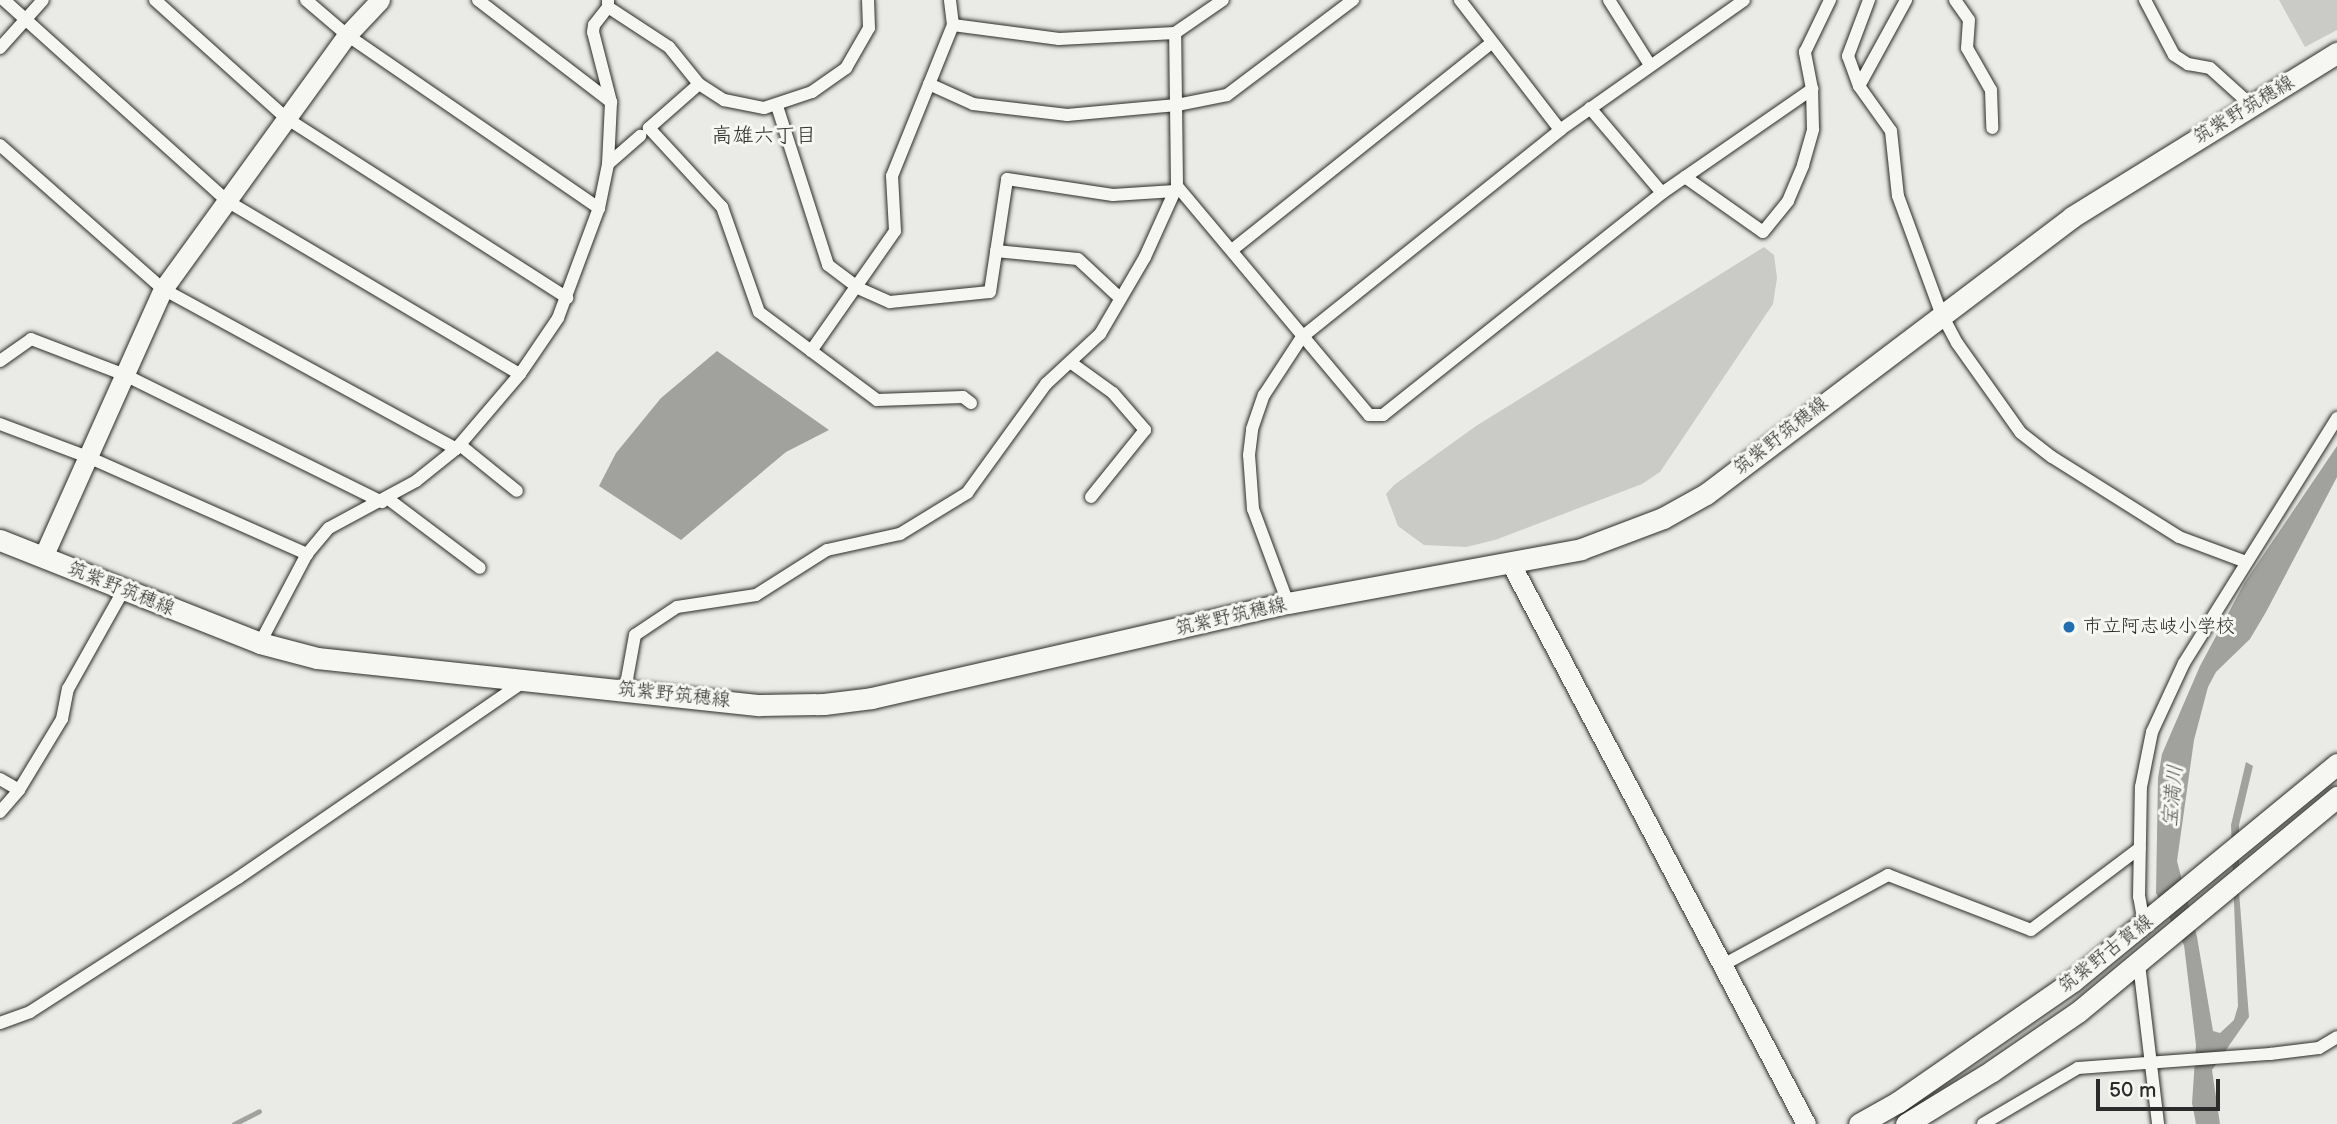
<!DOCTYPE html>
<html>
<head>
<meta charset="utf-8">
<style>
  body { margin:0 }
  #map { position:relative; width:2337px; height:1124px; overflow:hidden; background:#eaeae6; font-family:"Balsamiq Sans","Klee One",sans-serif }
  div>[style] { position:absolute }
  .green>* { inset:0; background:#cacac7 }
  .water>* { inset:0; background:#a1a19e }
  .stream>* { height:5px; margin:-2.5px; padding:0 2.5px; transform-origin:2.5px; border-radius:2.5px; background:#a1a19e }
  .roads { filter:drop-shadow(0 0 2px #2b2b2b) drop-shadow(0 0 2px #2b2b2b) }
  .street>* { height:12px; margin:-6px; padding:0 6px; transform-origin:6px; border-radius:6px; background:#f6f6f2 }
  .secondary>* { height:19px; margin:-9.5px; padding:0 9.5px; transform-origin:9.5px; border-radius:9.5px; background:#f6f6f2 }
  .primary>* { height:21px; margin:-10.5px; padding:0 10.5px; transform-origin:10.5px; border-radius:10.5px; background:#f6f6f2 }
  .dots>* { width:19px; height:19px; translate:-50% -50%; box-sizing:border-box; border:4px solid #f6f6f2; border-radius:50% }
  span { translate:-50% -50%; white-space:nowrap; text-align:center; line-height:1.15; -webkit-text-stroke:6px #f6f6f2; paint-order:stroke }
  .street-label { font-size:19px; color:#2b2b2b }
  .poi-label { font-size:19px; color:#2b2b2b }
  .left { translate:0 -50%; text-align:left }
  .neighbourhood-label { font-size:21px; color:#2b2b2b }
  .water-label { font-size:21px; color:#545453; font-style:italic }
  .scale { position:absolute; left:2096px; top:1079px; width:124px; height:32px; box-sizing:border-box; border:4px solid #2b2b2b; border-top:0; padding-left:9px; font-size:21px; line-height:24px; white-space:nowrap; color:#2b2b2b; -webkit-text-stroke:5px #f6f6f2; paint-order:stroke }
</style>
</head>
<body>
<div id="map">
  <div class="green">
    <div style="clip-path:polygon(2279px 0,2337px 0,2337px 30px,2305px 47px)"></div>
    <div style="clip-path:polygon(1764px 247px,1774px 255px,1777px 278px,1773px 304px,1660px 472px,1642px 484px,1495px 540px,1466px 547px,1424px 545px,1398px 526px,1386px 494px,1394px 485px,1476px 426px)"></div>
  </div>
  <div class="water">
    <div style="clip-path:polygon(717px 351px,829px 430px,786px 452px,681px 540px,599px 486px,616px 453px,661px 398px)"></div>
    <div style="clip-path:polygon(2337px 446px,2337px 477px,2266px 612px,2250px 639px,2216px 672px,2208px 687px,2194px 740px,2177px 861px,2197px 937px,2213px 1031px,2220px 1033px,2234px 1020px,2238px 1006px,2231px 825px,2246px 762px,2253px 766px,2239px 825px,2239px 892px,2249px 1017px,2212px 1070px,2220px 1124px,2196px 1124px,2192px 1103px,2196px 1045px,2184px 945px,2156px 893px,2158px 778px,2162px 754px,2200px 666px,2245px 582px)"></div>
  </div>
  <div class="stream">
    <div style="left:234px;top:1124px;width:28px;rotate:-27deg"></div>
  </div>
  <div class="roads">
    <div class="street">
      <div style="left:4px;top:0;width:300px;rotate:42deg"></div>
      <div style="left:227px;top:201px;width:340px;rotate:30.6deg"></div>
      <div style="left:155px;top:0;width:176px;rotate:42deg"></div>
      <div style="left:286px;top:118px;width:334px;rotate:32.6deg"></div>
      <div style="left:306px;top:0;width:54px;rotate:40.5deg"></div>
      <div style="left:347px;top:35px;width:306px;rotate:34.5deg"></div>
      <div style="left:478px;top:0;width:168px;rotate:37.5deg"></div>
      <div style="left:608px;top:0;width:7px;rotate:90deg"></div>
      <div style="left:608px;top:7px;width:73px;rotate:33.3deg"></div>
      <div style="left:669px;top:47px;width:48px;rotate:51deg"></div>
      <div style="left:699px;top:84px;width:30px;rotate:33deg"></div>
      <div style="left:724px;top:100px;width:41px;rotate:11.3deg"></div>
      <div style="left:764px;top:108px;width:51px;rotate:-18.4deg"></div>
      <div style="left:812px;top:92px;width:42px;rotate:-35.2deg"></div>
      <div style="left:846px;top:68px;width:46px;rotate:-60.1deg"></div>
      <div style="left:869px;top:28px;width:28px;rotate:-92deg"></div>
      <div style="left:1460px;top:0;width:164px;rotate:52.4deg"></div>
      <div style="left:1609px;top:0;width:77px;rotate:57.8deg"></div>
      <div style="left:1869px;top:0;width:60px;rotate:110.6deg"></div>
      <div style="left:1848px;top:56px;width:32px;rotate:70deg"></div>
      <div style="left:1859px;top:86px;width:55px;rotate:54.6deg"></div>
      <div style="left:1891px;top:131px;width:65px;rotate:83.9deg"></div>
      <div style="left:1898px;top:196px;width:125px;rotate:69.8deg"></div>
      <div style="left:1941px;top:313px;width:34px;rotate:62deg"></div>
      <div style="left:1957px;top:343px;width:110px;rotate:54.6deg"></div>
      <div style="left:2021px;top:433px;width:39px;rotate:38deg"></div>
      <div style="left:2052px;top:457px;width:150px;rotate:32.2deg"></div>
      <div style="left:2179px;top:537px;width:72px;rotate:20.5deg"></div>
      <div style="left:1955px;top:0;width:24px;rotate:55deg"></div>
      <div style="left:1969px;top:20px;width:28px;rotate:94deg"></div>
      <div style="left:1967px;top:48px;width:48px;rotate:60.3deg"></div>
      <div style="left:1991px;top:90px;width:38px;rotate:88deg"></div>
      <div style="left:2145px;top:0;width:62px;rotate:62.2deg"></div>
      <div style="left:2174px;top:55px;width:17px;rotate:33deg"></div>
      <div style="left:2188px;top:64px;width:22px;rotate:10deg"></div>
      <div style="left:2210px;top:68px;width:57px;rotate:42.1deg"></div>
      <div style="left:953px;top:25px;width:107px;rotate:7.5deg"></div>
      <div style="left:1059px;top:39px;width:116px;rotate:-3deg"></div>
      <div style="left:1175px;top:33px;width:58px;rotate:-34.5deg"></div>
      <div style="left:0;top:48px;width:64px;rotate:-48.1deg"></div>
      <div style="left:699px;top:84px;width:67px;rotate:138.7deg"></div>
      <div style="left:649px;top:128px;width:108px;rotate:47.3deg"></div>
      <div style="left:722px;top:207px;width:111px;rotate:70.6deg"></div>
      <div style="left:759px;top:312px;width:147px;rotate:36.7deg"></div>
      <div style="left:877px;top:400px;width:86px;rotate:-2deg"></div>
      <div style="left:963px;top:397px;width:10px;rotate:37deg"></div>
      <div style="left:929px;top:84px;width:48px;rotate:24.4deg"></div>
      <div style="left:973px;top:104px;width:95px;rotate:6.7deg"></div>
      <div style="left:1067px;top:115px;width:110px;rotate:-5.2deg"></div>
      <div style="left:1177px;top:105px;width:51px;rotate:-11.3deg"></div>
      <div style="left:1227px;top:95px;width:158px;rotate:-37deg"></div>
      <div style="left:1859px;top:86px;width:98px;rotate:-61.3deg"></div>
      <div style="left:777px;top:106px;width:167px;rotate:72.2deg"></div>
      <div style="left:828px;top:265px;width:38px;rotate:37deg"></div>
      <div style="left:858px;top:288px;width:35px;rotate:24deg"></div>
      <div style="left:890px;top:302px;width:100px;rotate:-5.7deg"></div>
      <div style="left:990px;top:292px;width:114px;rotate:-81.4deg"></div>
      <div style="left:1007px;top:179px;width:107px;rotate:8.6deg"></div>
      <div style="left:1113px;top:195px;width:62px;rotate:-3.7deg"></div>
      <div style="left:1590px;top:108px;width:111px;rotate:49.7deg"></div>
      <div style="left:0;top:145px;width:217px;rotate:41.5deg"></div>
      <div style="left:163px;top:289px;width:334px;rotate:28.6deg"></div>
      <div style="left:608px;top:164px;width:43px;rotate:-41.2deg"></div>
      <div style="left:1685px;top:177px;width:95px;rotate:35.2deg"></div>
      <div style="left:1763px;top:232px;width:40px;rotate:-51deg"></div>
      <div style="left:1788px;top:201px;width:39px;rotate:-67deg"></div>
      <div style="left:1803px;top:165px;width:37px;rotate:-74deg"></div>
      <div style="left:1813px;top:129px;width:40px;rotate:-91.4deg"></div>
      <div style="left:1177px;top:186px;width:299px;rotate:50deg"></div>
      <div style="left:1369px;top:415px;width:14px"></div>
      <div style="left:1383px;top:415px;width:357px;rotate:-38.5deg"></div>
      <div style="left:1662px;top:193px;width:183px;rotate:-34.7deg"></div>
      <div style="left:1812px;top:89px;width:38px;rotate:-101deg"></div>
      <div style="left:1805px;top:52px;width:58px;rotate:-64.3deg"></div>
      <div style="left:1232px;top:250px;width:332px;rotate:-38.6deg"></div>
      <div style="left:996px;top:251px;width:82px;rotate:5.6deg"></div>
      <div style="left:1078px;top:259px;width:57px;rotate:42.9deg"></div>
      <div style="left:811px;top:351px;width:146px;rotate:-55deg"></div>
      <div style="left:895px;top:231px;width:55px;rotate:-93.1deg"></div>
      <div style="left:892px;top:176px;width:163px;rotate:-68deg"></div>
      <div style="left:953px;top:25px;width:25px;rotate:-97deg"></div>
      <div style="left:0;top:361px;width:38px;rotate:-35deg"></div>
      <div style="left:31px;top:339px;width:101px;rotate:21deg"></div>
      <div style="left:125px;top:375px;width:287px;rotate:26.3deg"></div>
      <div style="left:1070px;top:362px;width:53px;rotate:35.8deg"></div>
      <div style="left:1113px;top:393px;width:49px;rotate:49.1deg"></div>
      <div style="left:1145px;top:430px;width:86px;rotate:128.9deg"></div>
      <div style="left:0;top:424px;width:94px;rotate:20.6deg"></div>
      <div style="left:88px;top:457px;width:240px;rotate:23.9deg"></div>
      <div style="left:460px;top:445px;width:73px;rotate:38.9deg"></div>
      <div style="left:387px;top:498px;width:116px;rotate:37deg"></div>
      <div style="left:1288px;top:603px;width:100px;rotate:-110.4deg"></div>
      <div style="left:1253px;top:509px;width:54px;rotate:-94.2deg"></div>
      <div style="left:1249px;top:455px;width:26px;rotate:-83deg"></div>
      <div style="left:1252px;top:429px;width:36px;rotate:-71deg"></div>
      <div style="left:1264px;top:395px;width:69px;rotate:-56.8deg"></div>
      <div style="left:1302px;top:337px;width:331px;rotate:-38.7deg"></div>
      <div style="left:1560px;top:130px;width:225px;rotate:-35.2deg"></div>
      <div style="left:260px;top:643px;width:101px;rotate:-62.2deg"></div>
      <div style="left:307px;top:554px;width:34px;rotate:-50deg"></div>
      <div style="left:329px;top:528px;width:99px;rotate:-28.4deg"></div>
      <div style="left:416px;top:481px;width:51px;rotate:-38.7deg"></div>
      <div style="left:456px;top:449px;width:99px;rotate:-49.5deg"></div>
      <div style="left:520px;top:374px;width:68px;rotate:-55.8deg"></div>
      <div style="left:558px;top:318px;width:117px;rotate:-69.6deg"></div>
      <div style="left:599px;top:208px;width:45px;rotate:-78.4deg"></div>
      <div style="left:608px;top:164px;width:62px;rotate:-87.2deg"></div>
      <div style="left:611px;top:102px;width:72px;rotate:-104.4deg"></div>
      <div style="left:593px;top:32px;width:7px;rotate:-82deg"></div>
      <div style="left:594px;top:25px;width:23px;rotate:-52deg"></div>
      <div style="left:625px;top:690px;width:56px;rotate:-79.7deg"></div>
      <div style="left:635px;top:635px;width:50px;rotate:-33.7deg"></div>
      <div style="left:677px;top:607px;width:80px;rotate:-8.6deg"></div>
      <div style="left:756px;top:595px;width:84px;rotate:-32.4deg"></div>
      <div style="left:827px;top:550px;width:75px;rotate:-12.4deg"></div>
      <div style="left:900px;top:534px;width:79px;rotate:-31.5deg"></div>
      <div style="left:967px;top:493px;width:135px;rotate:-54.1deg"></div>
      <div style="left:1046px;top:384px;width:74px;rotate:-42.8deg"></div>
      <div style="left:1100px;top:334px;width:89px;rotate:-59.7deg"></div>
      <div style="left:1145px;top:257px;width:78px;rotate:-65.7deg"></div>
      <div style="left:1177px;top:186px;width:153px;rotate:-90.7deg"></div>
      <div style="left:0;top:779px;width:22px;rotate:30deg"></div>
      <div style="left:19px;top:790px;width:83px;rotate:-58.8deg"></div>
      <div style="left:62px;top:719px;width:31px;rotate:-79deg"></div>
      <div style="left:68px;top:689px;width:112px;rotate:-60.7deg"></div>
      <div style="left:0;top:812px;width:29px;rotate:-49deg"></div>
      <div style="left:2144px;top:924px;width:27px;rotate:-100deg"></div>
      <div style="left:2139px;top:897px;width:110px;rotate:-89deg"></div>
      <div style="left:2141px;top:787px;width:56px;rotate:-78.7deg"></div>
      <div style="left:2152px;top:732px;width:76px;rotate:-65.1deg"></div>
      <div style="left:2184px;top:663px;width:289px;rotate:-58deg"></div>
      <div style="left:2139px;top:964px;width:161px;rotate:83.2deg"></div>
      <div style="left:1723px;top:965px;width:188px;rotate:-28.6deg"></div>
      <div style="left:1888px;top:875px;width:153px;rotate:21deg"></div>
      <div style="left:2031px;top:930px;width:136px;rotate:-37deg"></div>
      <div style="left:0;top:1023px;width:32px;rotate:-20deg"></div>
      <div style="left:30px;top:1012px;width:247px;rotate:-32.8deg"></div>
      <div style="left:238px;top:878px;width:346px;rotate:-34.5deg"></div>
      <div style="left:1983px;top:1124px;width:110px;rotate:-30.5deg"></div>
      <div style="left:2078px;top:1068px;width:193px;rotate:-4.2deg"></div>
      <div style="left:2270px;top:1054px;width:49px;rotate:-7deg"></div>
      <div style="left:2319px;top:1048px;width:21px;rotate:-31deg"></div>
    </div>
    <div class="secondary">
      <div style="left:43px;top:557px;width:294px;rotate:-65.9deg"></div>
      <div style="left:163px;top:289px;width:314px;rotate:-54.1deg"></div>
      <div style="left:347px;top:35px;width:48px;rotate:-46.7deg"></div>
      <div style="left:1511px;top:564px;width:633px;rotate:62.22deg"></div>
    </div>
    <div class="primary">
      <div style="left:0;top:540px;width:280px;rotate:21.6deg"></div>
      <div style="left:260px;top:643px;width:59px;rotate:14.7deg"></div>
      <div style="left:317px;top:658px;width:445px;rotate:6.1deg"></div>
      <div style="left:760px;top:705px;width:64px;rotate:-0.9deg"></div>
      <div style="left:824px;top:704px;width:48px;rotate:-7.1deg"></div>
      <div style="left:872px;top:698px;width:427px;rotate:-12.9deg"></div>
      <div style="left:1288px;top:603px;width:298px;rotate:-10.4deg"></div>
      <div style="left:1581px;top:549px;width:88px;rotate:-20.7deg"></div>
      <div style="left:1663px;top:518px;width:49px;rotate:-29.2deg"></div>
      <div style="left:1706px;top:494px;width:459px;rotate:-37.1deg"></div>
      <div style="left:2072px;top:217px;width:312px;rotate:-31.8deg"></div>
      <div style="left:1859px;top:1124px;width:45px;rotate:-29.4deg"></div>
      <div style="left:1898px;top:1102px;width:213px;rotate:-34.7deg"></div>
      <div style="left:2073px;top:981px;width:342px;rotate:-39.4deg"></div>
      <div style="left:1906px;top:1124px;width:101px;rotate:-31.6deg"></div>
      <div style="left:1992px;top:1071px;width:104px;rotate:-34.5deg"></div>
      <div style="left:2078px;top:1012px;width:337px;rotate:-39.7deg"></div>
    </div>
  </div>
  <div class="dots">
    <div style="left:2069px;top:627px;background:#1f6fb2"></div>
  </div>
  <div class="street-label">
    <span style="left:2244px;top:110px;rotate:-31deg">筑紫野筑穂線</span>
    <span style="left:1781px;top:436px;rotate:-38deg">筑紫野筑穂線</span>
    <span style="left:121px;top:589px;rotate:22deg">筑紫野筑穂線</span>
    <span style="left:1231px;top:617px;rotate:-13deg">筑紫野筑穂線</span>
    <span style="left:674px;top:695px;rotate:6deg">筑紫野筑穂線</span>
    <span style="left:2106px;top:954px;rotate:-38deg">筑紫野古賀線</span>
  </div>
  <div class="poi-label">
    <span class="left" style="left:2083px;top:627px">市立阿志岐小学校</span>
  </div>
  <div class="neighbourhood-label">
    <span style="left:764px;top:136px">高雄六丁目</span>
  </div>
  <div class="water-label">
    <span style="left:2173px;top:796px;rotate:-84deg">宝満川</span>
  </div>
  <div class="scale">50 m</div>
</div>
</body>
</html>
